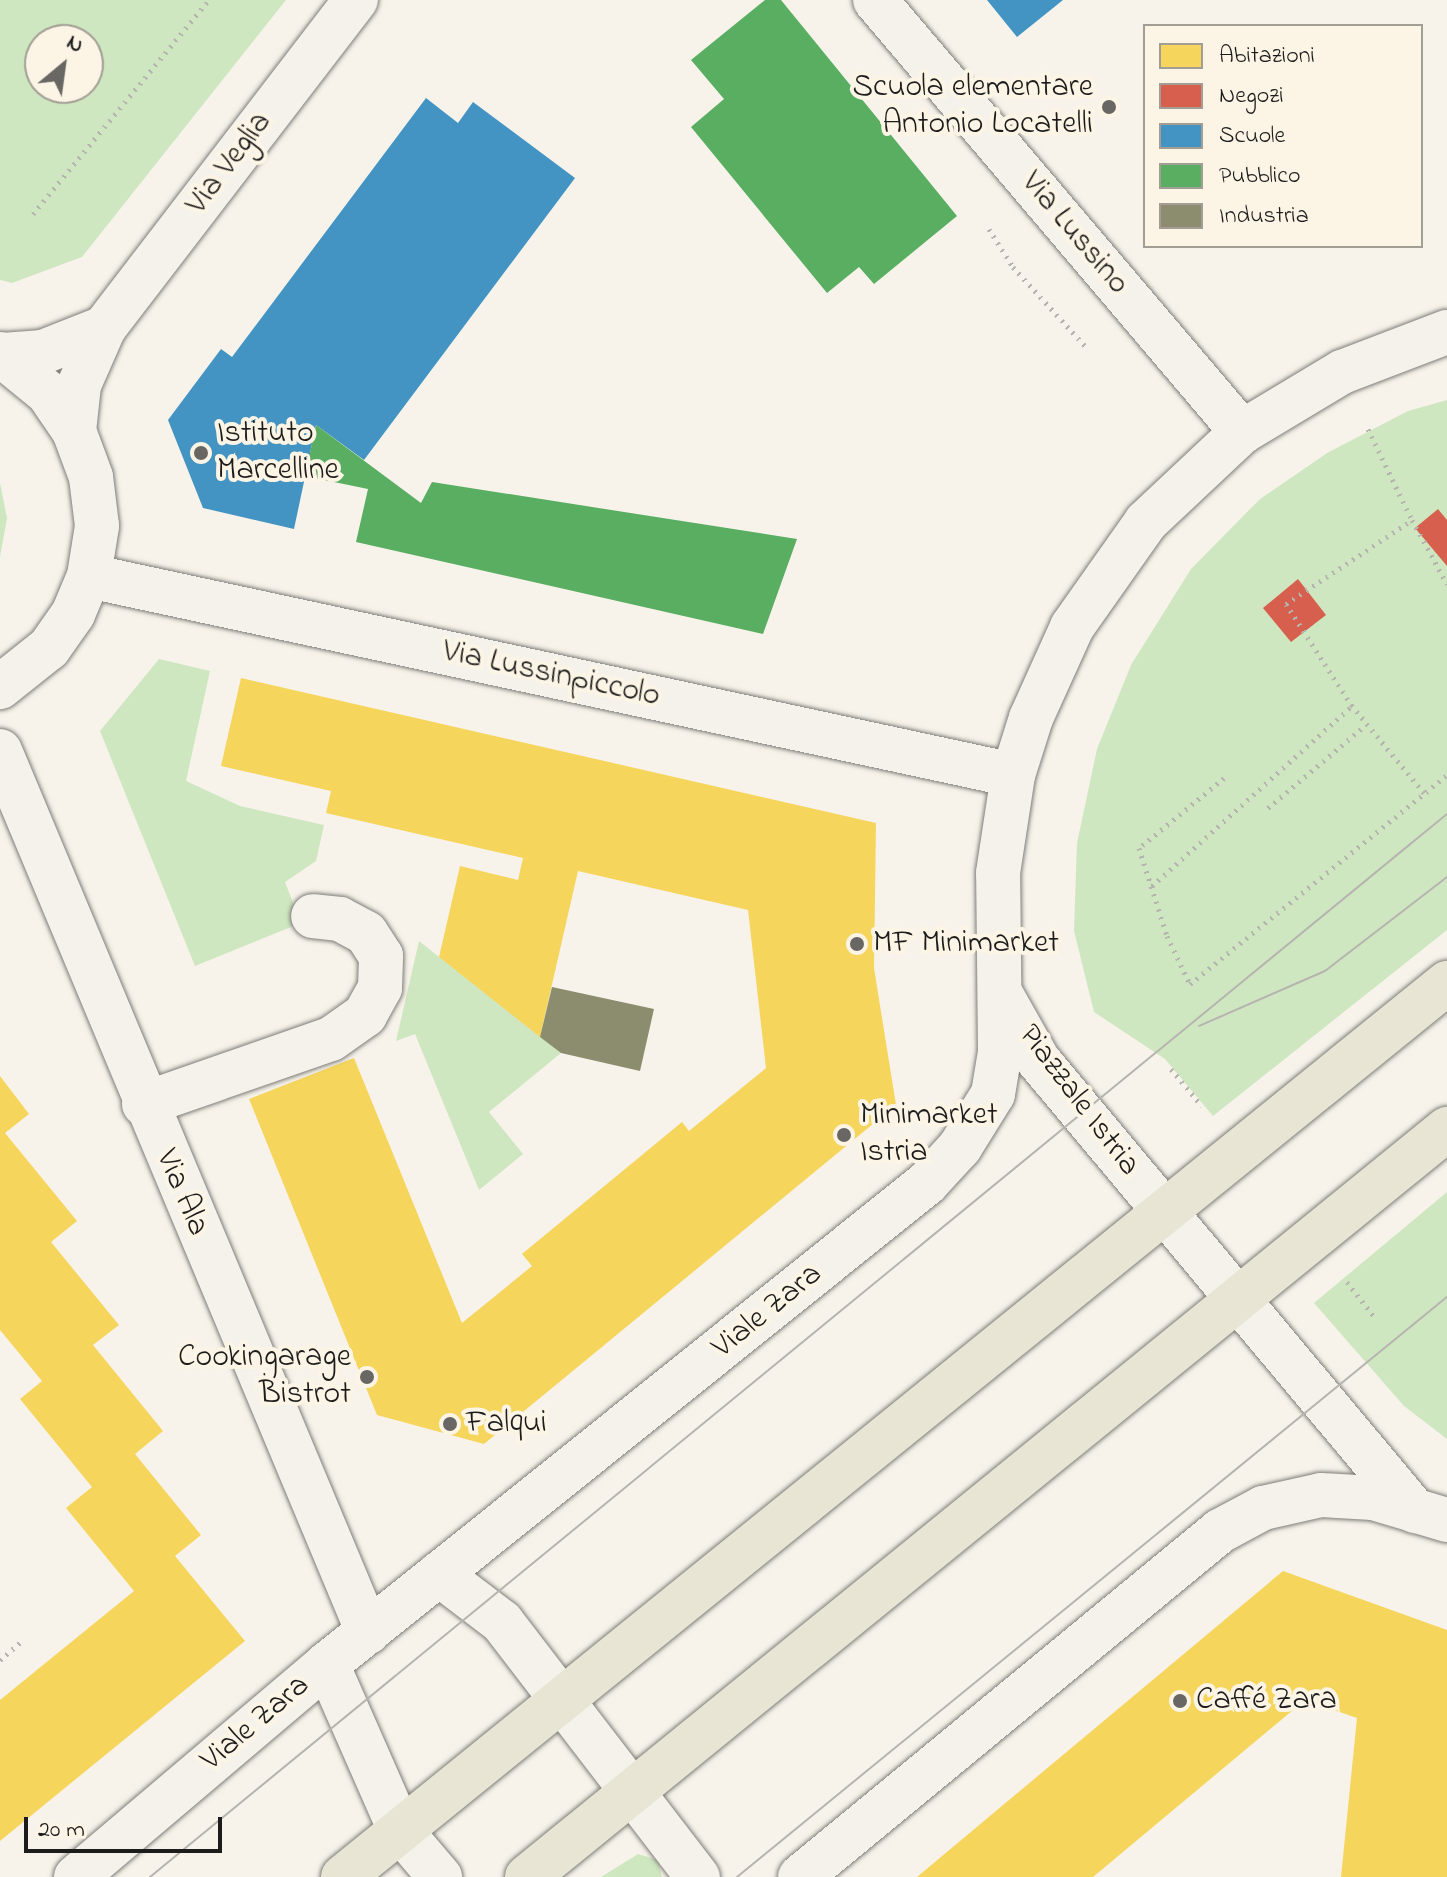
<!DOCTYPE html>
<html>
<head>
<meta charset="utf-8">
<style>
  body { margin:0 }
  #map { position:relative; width:1447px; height:1877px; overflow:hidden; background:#f7f3ea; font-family:"Indie Flower",sans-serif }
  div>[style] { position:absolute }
  .green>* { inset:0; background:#cfe7c0 }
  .homes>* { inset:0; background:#f6d55c }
  .shops>* { inset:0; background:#d6604d }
  .schools>* { inset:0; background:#4393c3 }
  .public>* { inset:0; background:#5aae61 }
  .industry>* { inset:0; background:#8c8c6e }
  .path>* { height:5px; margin-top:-2.5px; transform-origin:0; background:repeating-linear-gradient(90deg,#b6b4af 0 2px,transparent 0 8px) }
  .roads { filter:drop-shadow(0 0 2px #7f7d79) drop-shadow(0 0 2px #7f7d79) }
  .minor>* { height:44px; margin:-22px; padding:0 22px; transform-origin:22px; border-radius:22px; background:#f5f2ec }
  .major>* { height:44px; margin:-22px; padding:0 22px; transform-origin:22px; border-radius:22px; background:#e9e5d5 }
  .tram>* { height:2px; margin:-1px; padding:0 1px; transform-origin:1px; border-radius:1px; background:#b6b4af }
  .dots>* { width:22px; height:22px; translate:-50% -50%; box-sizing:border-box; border:4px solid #fcf5e5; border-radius:50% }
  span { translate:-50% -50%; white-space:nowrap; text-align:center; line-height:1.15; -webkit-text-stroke:8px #fcf5e5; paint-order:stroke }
  .poi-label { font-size:32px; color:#1c1c1c }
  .right { translate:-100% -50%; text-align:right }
  .left { translate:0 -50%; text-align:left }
  .street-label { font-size:32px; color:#1c1c1c }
  .legend { position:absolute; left:1143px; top:24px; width:280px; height:224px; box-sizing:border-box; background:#fcf5e5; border:2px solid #a29e95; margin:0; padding:10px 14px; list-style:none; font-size:24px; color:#1c1c1c }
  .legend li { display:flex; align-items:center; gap:16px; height:40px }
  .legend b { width:40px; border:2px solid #a29e95 }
  .north { position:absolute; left:24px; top:24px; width:80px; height:80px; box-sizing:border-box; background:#fcf5e5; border:2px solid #a29e95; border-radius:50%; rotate:29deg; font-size:22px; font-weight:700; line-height:32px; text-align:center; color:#1c1c1c }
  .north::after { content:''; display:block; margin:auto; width:28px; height:36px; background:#696764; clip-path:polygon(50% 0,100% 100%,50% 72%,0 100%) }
  .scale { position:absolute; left:24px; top:1817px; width:198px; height:36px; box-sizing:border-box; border:4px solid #1c1c1c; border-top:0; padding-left:10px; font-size:24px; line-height:28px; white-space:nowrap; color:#1c1c1c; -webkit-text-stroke:6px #fcf5e5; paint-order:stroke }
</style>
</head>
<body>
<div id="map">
  <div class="green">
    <div style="clip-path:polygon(evenodd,0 0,286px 0,82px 257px,12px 283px,0 280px,0 0,40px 40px,88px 40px,88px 88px,40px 88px,40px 40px)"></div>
    <div style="clip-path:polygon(1447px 400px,1447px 930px,1213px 1116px,1165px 1059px,1094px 1012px,1074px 931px,1077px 843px,1097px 749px,1131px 665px,1191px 569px,1260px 499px,1327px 453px,1408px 411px)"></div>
    <div style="clip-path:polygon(0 483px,7px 518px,0 557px)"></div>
    <div style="clip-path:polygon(159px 659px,210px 671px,186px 781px,240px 806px,324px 825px,316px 861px,285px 882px,301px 923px,195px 966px,100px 731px)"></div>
    <div style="clip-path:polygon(419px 941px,561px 1053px,489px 1112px,523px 1154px,479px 1190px,415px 1034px,396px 1041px)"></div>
    <div style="clip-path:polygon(1447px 1192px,1447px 1439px,1404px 1406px,1314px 1303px)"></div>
    <div style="clip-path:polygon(638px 1854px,658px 1860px,662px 1877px,601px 1877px)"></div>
  </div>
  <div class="homes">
    <div style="clip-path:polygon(241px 678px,876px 823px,874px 968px,896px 1105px,484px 1444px,377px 1415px,249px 1099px,354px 1058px,462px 1323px,532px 1266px,522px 1254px,682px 1122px,689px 1131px,766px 1068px,748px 910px,578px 871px,540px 1037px,439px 957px,460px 866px,518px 880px,523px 858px,326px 813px,331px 791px,221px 766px)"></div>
    <div style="clip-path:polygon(0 1076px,29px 1114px,5px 1133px,77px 1221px,51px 1242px,119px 1325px,93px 1345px,163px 1431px,135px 1454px,201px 1535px,175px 1556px,245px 1641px,0 1841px,0 1700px,134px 1591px,66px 1508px,92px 1487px,20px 1399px,42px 1381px,0 1330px)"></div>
    <div style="clip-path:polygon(1283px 1571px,1447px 1630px,1447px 1877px,1341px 1877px,1357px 1718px,1305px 1700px,1093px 1877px,917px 1877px)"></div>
  </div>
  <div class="shops">
    <div style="clip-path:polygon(1438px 509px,1447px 520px,1447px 566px,1415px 528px)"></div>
    <div style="clip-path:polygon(1298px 579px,1326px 615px,1291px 642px,1263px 608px)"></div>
  </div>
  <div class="schools">
    <div style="clip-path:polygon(987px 0,1063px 0,1017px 37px)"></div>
    <div style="clip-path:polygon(426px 98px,458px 123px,473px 102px,575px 178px,364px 460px,316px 425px,294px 529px,203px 508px,168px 420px,221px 349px,232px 357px)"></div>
  </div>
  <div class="public">
    <div style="clip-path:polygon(765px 0,781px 0,957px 216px,874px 284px,859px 267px,827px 293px,691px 127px,724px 99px,691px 60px)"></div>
    <div style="clip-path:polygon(316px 425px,421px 503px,432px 482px,797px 539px,763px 634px,356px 542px,368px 489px,305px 476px)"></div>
  </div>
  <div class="industry">
    <div style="clip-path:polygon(552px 987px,654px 1009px,640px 1071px,561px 1053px,540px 1037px)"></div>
  </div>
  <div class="path">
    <div style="left:33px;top:214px;width:277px;rotate:-50.6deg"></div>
    <div style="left:989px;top:229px;width:45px;rotate:57.7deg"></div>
    <div style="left:1013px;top:267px;width:108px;rotate:47.6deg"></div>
    <div style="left:1368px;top:429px;width:101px;rotate:64.2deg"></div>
    <div style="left:1224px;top:778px;width:110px;rotate:140.5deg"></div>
    <div style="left:1139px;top:848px;width:92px;rotate:72.3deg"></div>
    <div style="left:1167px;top:936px;width:53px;rotate:64.4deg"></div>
    <div style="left:1190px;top:984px;width:331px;rotate:-39.1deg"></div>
    <div style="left:1424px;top:793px;width:113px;rotate:-129.6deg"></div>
    <div style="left:1352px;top:706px;width:121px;rotate:-122.9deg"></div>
    <div style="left:1286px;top:604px;width:151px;rotate:-33.7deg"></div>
    <div style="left:1412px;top:520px;width:73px;rotate:61.3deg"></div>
    <div style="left:1268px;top:808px;width:128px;rotate:-40.3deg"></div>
    <div style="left:1152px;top:886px;width:269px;rotate:-42deg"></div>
    <div style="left:1171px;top:1069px;width:48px;rotate:50deg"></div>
    <div style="left:1347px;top:1282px;width:47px;rotate:51.9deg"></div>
    <div style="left:0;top:1660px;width:28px;rotate:-41deg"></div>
  </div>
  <div class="roads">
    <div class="minor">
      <div style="left:875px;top:0;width:567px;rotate:49.65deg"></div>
      <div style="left:0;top:354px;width:62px;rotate:39.1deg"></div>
      <div style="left:48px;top:393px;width:46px;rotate:55.6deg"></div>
      <div style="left:74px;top:431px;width:49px;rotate:69.7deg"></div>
      <div style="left:91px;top:477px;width:49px;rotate:83deg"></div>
      <div style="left:97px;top:526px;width:51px;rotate:99.1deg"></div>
      <div style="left:89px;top:576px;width:41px;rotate:112.8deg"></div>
      <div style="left:73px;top:614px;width:42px;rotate:125.2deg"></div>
      <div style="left:49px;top:648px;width:63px;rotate:141.5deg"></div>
      <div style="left:3px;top:355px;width:40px;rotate:-4.3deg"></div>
      <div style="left:43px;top:352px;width:66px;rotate:-21.5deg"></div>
      <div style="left:74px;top:431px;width:46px;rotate:-83.8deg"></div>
      <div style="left:79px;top:385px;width:62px;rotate:-66.3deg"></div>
      <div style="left:104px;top:328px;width:414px;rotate:-52.5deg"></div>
      <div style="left:89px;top:576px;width:945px;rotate:12.15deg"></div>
      <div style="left:0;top:751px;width:955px;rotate:67.33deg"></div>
      <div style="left:1002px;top:996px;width:73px;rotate:60.6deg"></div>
      <div style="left:1038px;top:1060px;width:588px;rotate:50.11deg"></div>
      <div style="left:144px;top:1104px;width:198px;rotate:-19.2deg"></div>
      <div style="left:331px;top:1039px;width:42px;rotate:-35.2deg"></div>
      <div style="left:365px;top:1015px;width:31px;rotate:-61deg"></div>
      <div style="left:380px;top:988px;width:32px;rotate:-88deg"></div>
      <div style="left:381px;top:956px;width:27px;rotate:-123deg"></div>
      <div style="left:366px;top:933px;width:30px;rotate:-152deg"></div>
      <div style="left:340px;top:919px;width:27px;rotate:-174deg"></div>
      <div style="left:439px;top:1574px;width:79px;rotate:37.3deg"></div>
      <div style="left:502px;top:1622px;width:322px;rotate:52.5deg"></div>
      <div style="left:327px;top:1664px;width:181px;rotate:66.3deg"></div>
      <div style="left:400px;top:1830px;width:62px;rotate:49.6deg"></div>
      <div style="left:76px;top:1877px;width:329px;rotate:-40.3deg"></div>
      <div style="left:327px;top:1664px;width:769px;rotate:-38.72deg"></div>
      <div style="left:927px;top:1183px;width:49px;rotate:-47.5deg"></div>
      <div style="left:960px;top:1147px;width:62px;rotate:-58.1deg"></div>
      <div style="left:993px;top:1094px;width:43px;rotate:-80.5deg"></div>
      <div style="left:1000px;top:1052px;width:179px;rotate:-90.6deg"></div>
      <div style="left:998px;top:873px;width:99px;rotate:-81.3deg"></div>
      <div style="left:1013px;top:775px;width:60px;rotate:-72.5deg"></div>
      <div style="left:1031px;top:718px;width:100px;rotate:-65.7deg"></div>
      <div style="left:1072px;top:627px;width:128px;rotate:-54.8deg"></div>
      <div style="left:1146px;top:522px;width:132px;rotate:-43.2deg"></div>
      <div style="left:1242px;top:432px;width:117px;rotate:-31deg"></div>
      <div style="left:1342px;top:372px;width:112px;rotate:-20.9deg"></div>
      <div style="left:800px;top:1877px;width:544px;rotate:-39.48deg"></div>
      <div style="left:1220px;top:1531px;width:49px;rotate:-28.1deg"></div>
      <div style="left:1263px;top:1508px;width:59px;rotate:-12.6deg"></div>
      <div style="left:1321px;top:1495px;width:52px;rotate:3.3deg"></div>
      <div style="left:1373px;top:1498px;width:77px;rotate:16.6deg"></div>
    </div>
    <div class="major">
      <div style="left:343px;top:1877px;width:1421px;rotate:-39deg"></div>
      <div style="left:527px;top:1877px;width:1186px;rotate:-39.11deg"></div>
    </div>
  </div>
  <div class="tram">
    <div style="left:1199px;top:1026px;width:137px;rotate:-23.6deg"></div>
    <div style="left:1325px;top:971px;width:154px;rotate:-37.6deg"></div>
    <div style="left:150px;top:1877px;width:1677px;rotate:-39.34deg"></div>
    <div style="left:737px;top:1877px;width:917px;rotate:-39.25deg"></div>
  </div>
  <div class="dots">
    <div style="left:1109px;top:107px;background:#696764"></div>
    <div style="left:201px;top:453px;background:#696764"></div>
    <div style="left:857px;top:944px;background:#696764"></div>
    <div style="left:844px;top:1135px;background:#696764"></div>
    <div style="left:367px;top:1377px;background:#696764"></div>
    <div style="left:450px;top:1424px;background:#696764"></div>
    <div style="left:1180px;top:1701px;background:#696764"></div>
  </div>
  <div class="poi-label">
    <span class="right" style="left:1093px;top:107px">Scuola elementare<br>Antonio Locatelli</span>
    <span class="left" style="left:217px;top:453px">Istituto<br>Marcelline</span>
    <span class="left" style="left:873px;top:944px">MF Minimarket</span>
    <span class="left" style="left:860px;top:1135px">Minimarket<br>Istria</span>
    <span class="right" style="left:351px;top:1377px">Cookingarage<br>Bistrot</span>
    <span class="left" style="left:466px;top:1424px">Falqui</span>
    <span class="left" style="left:1196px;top:1701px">Caffé Zara</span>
  </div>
  <div class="street-label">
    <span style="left:230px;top:164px;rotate:-53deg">Via Veglia</span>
    <span style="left:1074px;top:234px;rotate:50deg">Via Lussino</span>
    <span style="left:551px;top:675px;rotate:12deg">Via Lussinpiccolo</span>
    <span style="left:1078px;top:1101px;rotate:53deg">Piazzale Istria</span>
    <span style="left:181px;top:1193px;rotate:67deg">Via Ala</span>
    <span style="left:768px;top:1312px;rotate:-39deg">Viale Zara</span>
    <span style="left:256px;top:1724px;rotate:-40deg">Viale Zara</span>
  </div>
  <ul class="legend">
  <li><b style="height:22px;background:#f6d55c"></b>Abitazioni</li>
  <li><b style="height:22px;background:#d6604d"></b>Negozi</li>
  <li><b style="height:22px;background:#4393c3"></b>Scuole</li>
  <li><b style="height:22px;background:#5aae61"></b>Pubblico</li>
  <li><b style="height:22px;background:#8c8c6e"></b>Industria</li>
  </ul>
  <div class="north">N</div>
  <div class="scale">20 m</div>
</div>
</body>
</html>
